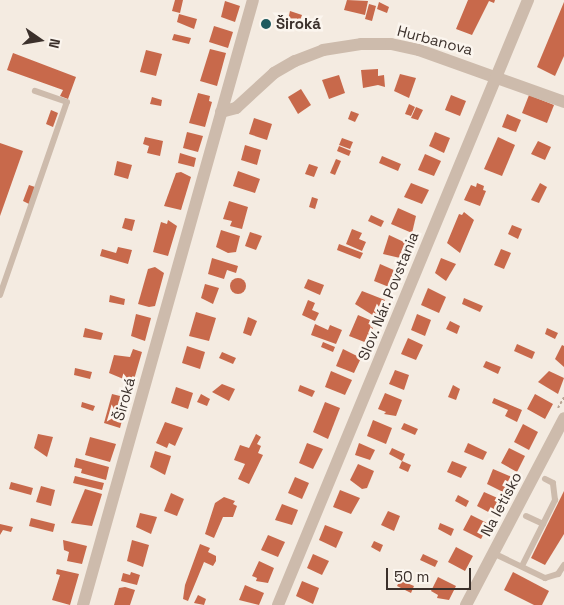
<!DOCTYPE html>
<html>
<head>
<meta charset="utf-8">
<style>
  body { margin:0 }
  #map { position:relative; width:564px; height:605px; overflow:hidden; background:#f4ebe1; font-family:"Space Grotesk",sans-serif }
  div>[style] { position:absolute }
  .building>* { inset:0; background:#c8694b }
  .round { border-radius:50% }
  .path>* { height:2px; margin-top:-1px; transform-origin:0; background:repeating-linear-gradient(90deg,#b9a596 0 2.5px,transparent 0 5px) }
  .service>* { height:6px; margin:-3px; padding:0 3px; transform-origin:3px; border-radius:3px; background:#cdbbac }
  .minor>* { height:12px; margin:-6px; padding:0 6px; transform-origin:6px; border-radius:6px; background:#cdbbac }
  .tertiary>* { height:12px; margin:-6px; padding:0 6px; transform-origin:6px; border-radius:6px; background:#cdbbac }
  .dots>* { width:14px; height:14px; translate:-50% -50%; box-sizing:border-box; border:2px solid #fbf5ee; border-radius:50% }
  span { translate:-50% -50%; white-space:nowrap; text-align:center; line-height:1.15; -webkit-text-stroke:5px #fbf5ee; paint-order:stroke }
  .poi-label { font-size:15px; color:#3b302b; font-weight:700 }
  .left { translate:0 -50%; text-align:left }
  .street-label { font-size:15px; color:#3b302b }
  .north { position:absolute; left:15px; top:15px; width:50px; height:50px; -webkit-text-stroke:4px #fbf5ee; paint-order:stroke; rotate:103deg; font-size:14px; font-weight:700; line-height:20px; text-align:center; color:#3b302b }
  .north::after { content:''; display:block; margin:auto; width:18px; height:22px; background:#3b302b; clip-path:polygon(50% 0,100% 100%,50% 72%,0 100%) }
  .scale { position:absolute; left:386px; top:568px; width:85px; height:22px; box-sizing:border-box; border:2px solid #3b302b; border-top:0; padding-left:6px; font-size:15px; line-height:18px; white-space:nowrap; color:#3b302b; -webkit-text-stroke:4px #fbf5ee; paint-order:stroke }
</style>
</head>
<body>
<div id="map">
  <div class="building">
    <div style="clip-path:polygon(175px 0,183px 0,180px 13px,172px 11px)"></div>
    <div style="clip-path:polygon(347px 0,368px 1px,365px 15px,344px 10px)"></div>
    <div style="clip-path:polygon(468px 0,495px 0,494px 3px,489px 1px,472px 35px,456px 29px)"></div>
    <div style="clip-path:polygon(225px 1px,240px 6px,235px 22px,221px 17px)"></div>
    <div style="clip-path:polygon(379px 2px,389px 7px,387px 13px,377px 9px)"></div>
    <div style="clip-path:polygon(564px 2px,564px 56px,555px 76px,537px 67px)"></div>
    <div style="clip-path:polygon(369px 4px,376px 6px,372px 21px,365px 19px)"></div>
    <div style="clip-path:polygon(290px 11px,302px 15px,299px 23px,288px 20px)"></div>
    <div style="clip-path:polygon(179px 14px,197px 19px,194px 29px,177px 22px)"></div>
    <div style="clip-path:polygon(214px 26px,233px 32px,228px 48px,209px 42px)"></div>
    <div style="clip-path:polygon(174px 34px,191px 38px,189px 44px,172px 40px)"></div>
    <div style="clip-path:polygon(210px 49px,226px 53px,217px 86px,200px 81px)"></div>
    <div style="clip-path:polygon(146px 50px,162px 54px,156px 76px,140px 72px)"></div>
    <div style="clip-path:polygon(13px 53px,76px 77px,68px 99px,60px 96px,63px 90px,7px 70px)"></div>
    <div style="clip-path:polygon(378px 69px,378px 76px,384px 75px,385px 87px,378px 85px,363px 88px,361px 70px)"></div>
    <div style="clip-path:polygon(400px 74px,416px 78px,409px 98px,394px 91px)"></div>
    <div style="clip-path:polygon(339px 75px,345px 93px,329px 99px,322px 80px)"></div>
    <div style="clip-path:polygon(301px 89px,311px 105px,298px 114px,288px 97px)"></div>
    <div style="clip-path:polygon(198px 93px,210px 96px,209px 101px,212px 102px,205px 127px,189px 123px)"></div>
    <div style="clip-path:polygon(451px 95px,466px 101px,460px 116px,445px 110px)"></div>
    <div style="clip-path:polygon(529px 95px,554px 105px,547px 123px,522px 113px)"></div>
    <div style="clip-path:polygon(152px 97px,162px 100px,161px 106px,150px 104px)"></div>
    <div style="clip-path:polygon(409px 104px,415px 107px,411px 116px,405px 114px)"></div>
    <div style="clip-path:polygon(416px 107px,423px 110px,418px 120px,411px 118px)"></div>
    <div style="clip-path:polygon(51px 110px,58px 113px,53px 127px,46px 124px)"></div>
    <div style="clip-path:polygon(351px 111px,359px 114px,355px 122px,348px 119px)"></div>
    <div style="clip-path:polygon(507px 114px,521px 120px,516px 132px,502px 127px)"></div>
    <div style="clip-path:polygon(254px 118px,272px 124px,267px 140px,249px 134px)"></div>
    <div style="clip-path:polygon(187px 132px,203px 136px,198px 152px,183px 148px)"></div>
    <div style="clip-path:polygon(435px 132px,450px 138px,444px 153px,429px 146px)"></div>
    <div style="clip-path:polygon(145px 137px,163px 141px,160px 156px,147px 153px,149px 146px,143px 144px)"></div>
    <div style="clip-path:polygon(498px 137px,515px 145px,502px 176px,484px 169px)"></div>
    <div style="clip-path:polygon(342px 138px,353px 142px,350px 149px,339px 145px)"></div>
    <div style="clip-path:polygon(538px 141px,551px 147px,545px 160px,531px 154px)"></div>
    <div style="clip-path:polygon(0 143px,23px 151px,0 216px)"></div>
    <div style="clip-path:polygon(245px 145px,261px 150px,257px 165px,241px 160px)"></div>
    <div style="clip-path:polygon(339px 146px,351px 151px,349px 156px,337px 151px)"></div>
    <div style="clip-path:polygon(180px 153px,196px 158px,194px 167px,178px 163px)"></div>
    <div style="clip-path:polygon(425px 154px,441px 161px,434px 176px,418px 170px)"></div>
    <div style="clip-path:polygon(382px 156px,401px 164px,398px 171px,379px 163px)"></div>
    <div style="clip-path:polygon(336px 159px,341px 161px,335px 175px,330px 173px)"></div>
    <div style="clip-path:polygon(117px 161px,132px 165px,128px 179px,114px 175px)"></div>
    <div style="clip-path:polygon(309px 164px,318px 167px,314px 177px,305px 174px)"></div>
    <div style="clip-path:polygon(238px 171px,260px 179px,255px 193px,233px 186px)"></div>
    <div style="clip-path:polygon(181px 172px,191px 177px,181px 210px,164px 206px,176px 173px)"></div>
    <div style="clip-path:polygon(411px 183px,429px 190px,422px 204px,404px 197px)"></div>
    <div style="clip-path:polygon(477px 183px,484px 186px,483px 190px,486px 191px,480px 206px,464px 200px,471px 185px,476px 187px)"></div>
    <div style="clip-path:polygon(540px 183px,547px 187px,539px 203px,531px 200px)"></div>
    <div style="clip-path:polygon(29px 185px,35px 187px,29px 204px,23px 201px)"></div>
    <div style="clip-path:polygon(312px 197px,318px 199px,315px 209px,309px 207px)"></div>
    <div style="clip-path:polygon(229px 201px,248px 207px,242px 229px,230px 226px,232px 221px,223px 219px)"></div>
    <div style="clip-path:polygon(398px 208px,416px 216px,412px 233px,391px 224px)"></div>
    <div style="clip-path:polygon(464px 212px,474px 220px,460px 253px,447px 243px,459px 214px,462px 215px)"></div>
    <div style="clip-path:polygon(371px 215px,384px 221px,381px 227px,368px 221px)"></div>
    <div style="clip-path:polygon(125px 218px,135px 220px,132px 231px,122px 228px)"></div>
    <div style="clip-path:polygon(168px 220px,177px 226px,168px 256px,153px 252px,161px 222px,167px 224px)"></div>
    <div style="clip-path:polygon(512px 225px,522px 229px,518px 239px,508px 234px)"></div>
    <div style="clip-path:polygon(352px 229px,362px 233px,359px 239px,366px 242px,362px 251px,346px 244px)"></div>
    <div style="clip-path:polygon(221px 230px,240px 236px,236px 252px,228px 253px,216px 247px)"></div>
    <div style="clip-path:polygon(250px 232px,262px 236px,256px 250px,245px 246px)"></div>
    <div style="clip-path:polygon(389px 235px,406px 243px,400px 258px,383px 254px)"></div>
    <div style="clip-path:polygon(339px 244px,363px 253px,360px 259px,337px 250px)"></div>
    <div style="clip-path:polygon(118px 247px,132px 250px,128px 264px,100px 256px,102px 249px,116px 253px)"></div>
    <div style="clip-path:polygon(501px 249px,511px 253px,504px 269px,494px 265px)"></div>
    <div style="clip-path:polygon(212px 258px,238px 266px,236px 273px,227px 270px,224px 279px,208px 274px)"></div>
    <div style="clip-path:polygon(441px 258px,456px 264px,446px 281px,435px 273px)"></div>
    <div style="clip-path:polygon(380px 264px,396px 271px,389px 287px,374px 281px)"></div>
    <div style="clip-path:polygon(155px 267px,164px 273px,155px 306px,149px 307px,138px 304px,148px 269px)"></div>
    <div class="round" style="left:230px;top:278px;width:16px;height:16px"></div>
    <div style="clip-path:polygon(308px 279px,324px 285px,320px 295px,304px 288px)"></div>
    <div style="clip-path:polygon(205px 284px,219px 288px,213px 304px,201px 298px)"></div>
    <div style="clip-path:polygon(428px 288px,446px 297px,439px 313px,421px 305px)"></div>
    <div style="clip-path:polygon(362px 291px,385px 300px,379px 314px,374px 316px,355px 304px)"></div>
    <div style="clip-path:polygon(110px 295px,125px 299px,124px 305px,109px 302px)"></div>
    <div style="clip-path:polygon(464px 298px,483px 306px,480px 312px,462px 304px)"></div>
    <div style="clip-path:polygon(308px 300px,315px 303px,312px 310px,319px 313px,315px 321px,302px 315px)"></div>
    <div style="clip-path:polygon(196px 312px,216px 318px,209px 341px,189px 336px)"></div>
    <div style="clip-path:polygon(136px 314px,151px 318px,145px 341px,131px 336px)"></div>
    <div style="clip-path:polygon(417px 314px,431px 320px,425px 336px,411px 330px)"></div>
    <div style="clip-path:polygon(358px 315px,372px 321px,370px 326px,373px 328px,367px 343px,349px 336px)"></div>
    <div style="clip-path:polygon(248px 317px,257px 321px,251px 336px,243px 333px)"></div>
    <div style="clip-path:polygon(450px 321px,460px 326px,457px 334px,446px 329px)"></div>
    <div style="clip-path:polygon(315px 324px,328px 330px,330px 325px,342px 330px,336px 344px,311px 335px)"></div>
    <div style="clip-path:polygon(85px 328px,103px 333px,101px 340px,83px 337px)"></div>
    <div style="clip-path:polygon(547px 328px,558px 333px,555px 339px,545px 334px)"></div>
    <div style="clip-path:polygon(408px 338px,423px 345px,416px 360px,401px 354px)"></div>
    <div style="clip-path:polygon(323px 342px,335px 347px,333px 352px,321px 347px)"></div>
    <div style="clip-path:polygon(517px 344px,535px 352px,532px 359px,514px 351px)"></div>
    <div style="clip-path:polygon(562px 345px,564px 346px,564px 367px,555px 359px)"></div>
    <div style="clip-path:polygon(187px 346px,205px 352px,200px 369px,182px 363px)"></div>
    <div style="clip-path:polygon(133px 349px,142px 352px,133px 383px,109px 373px,114px 355px,130px 357px)"></div>
    <div style="clip-path:polygon(343px 349px,361px 358px,354px 373px,336px 366px)"></div>
    <div style="clip-path:polygon(222px 352px,236px 358px,233px 364px,219px 358px)"></div>
    <div style="clip-path:polygon(486px 361px,501px 367px,498px 374px,483px 367px)"></div>
    <div style="clip-path:polygon(75px 368px,92px 372px,90px 379px,74px 375px)"></div>
    <div style="clip-path:polygon(395px 370px,409px 375px,404px 390px,389px 384px)"></div>
    <div style="clip-path:polygon(331px 371px,352px 380px,345px 395px,325px 387px)"></div>
    <div style="clip-path:polygon(549px 371px,564px 378px,558px 394px,538px 382px)"></div>
    <div style="clip-path:polygon(222px 384px,235px 389px,229px 401px,212px 392px)"></div>
    <div style="clip-path:polygon(300px 385px,315px 391px,312px 397px,298px 391px)"></div>
    <div style="clip-path:polygon(453px 385px,460px 389px,456px 400px,448px 397px)"></div>
    <div style="clip-path:polygon(176px 387px,193px 393px,188px 409px,171px 403px)"></div>
    <div style="clip-path:polygon(385px 393px,402px 400px,396px 416px,384px 414px,386px 412px,378px 409px)"></div>
    <div style="clip-path:polygon(112px 394px,128px 398px,120px 428px,104px 423px)"></div>
    <div style="clip-path:polygon(201px 394px,210px 399px,207px 406px,197px 402px)"></div>
    <div style="clip-path:polygon(535px 394px,553px 404px,545px 419px,527px 409px)"></div>
    <div style="clip-path:polygon(494px 398px,522px 410px,517px 422px,505px 416px,508px 410px,492px 403px)"></div>
    <div style="clip-path:polygon(82px 402px,95px 406px,93px 411px,81px 407px)"></div>
    <div style="clip-path:polygon(325px 402px,340px 408px,328px 439px,313px 432px)"></div>
    <div style="clip-path:polygon(373px 420px,392px 428px,386px 444px,367px 436px)"></div>
    <div style="clip-path:polygon(165px 422px,183px 428px,175px 446px,169px 443px,167px 448px,156px 443px)"></div>
    <div style="clip-path:polygon(404px 423px,418px 429px,415px 435px,401px 429px)"></div>
    <div style="clip-path:polygon(523px 424px,538px 432px,529px 450px,514px 442px)"></div>
    <div style="clip-path:polygon(38px 434px,53px 437px,47px 457px,34px 448px)"></div>
    <div style="clip-path:polygon(256px 434px,261px 437px,257px 444px,261px 446px,258px 453px,263px 455px,249px 484px,238px 479px,245px 464px,234px 460px,240px 445px,249px 448px)"></div>
    <div style="clip-path:polygon(90px 437px,116px 444px,110px 462px,85px 455px)"></div>
    <div style="clip-path:polygon(307px 443px,323px 449px,313px 469px,299px 463px)"></div>
    <div style="clip-path:polygon(359px 443px,375px 450px,370px 460px,355px 455px)"></div>
    <div style="clip-path:polygon(468px 443px,487px 452px,483px 460px,464px 452px)"></div>
    <div style="clip-path:polygon(392px 448px,405px 454px,402px 461px,389px 454px)"></div>
    <div style="clip-path:polygon(509px 448px,525px 456px,517px 472px,501px 463px)"></div>
    <div style="clip-path:polygon(155px 451px,171px 456px,165px 475px,150px 467px)"></div>
    <div style="clip-path:polygon(76px 458px,109px 467px,106px 480px,81px 473px,82px 469px,74px 467px)"></div>
    <div style="clip-path:polygon(402px 461px,411px 465px,408px 472px,399px 468px)"></div>
    <div style="clip-path:polygon(452px 461px,467px 467px,461px 478px,447px 472px)"></div>
    <div style="clip-path:polygon(358px 464px,374px 471px,367px 488px,362px 489px,350px 480px)"></div>
    <div style="clip-path:polygon(493px 469px,512px 477px,505px 493px,487px 484px)"></div>
    <div style="clip-path:polygon(75px 476px,104px 483px,102px 490px,73px 483px)"></div>
    <div style="clip-path:polygon(295px 477px,309px 483px,302px 499px,288px 493px)"></div>
    <div style="clip-path:polygon(11px 482px,33px 488px,31px 495px,9px 489px)"></div>
    <div style="clip-path:polygon(41px 486px,55px 490px,51px 506px,36px 502px)"></div>
    <div style="clip-path:polygon(85px 489px,102px 494px,92px 526px,71px 523px)"></div>
    <div style="clip-path:polygon(340px 490px,360px 498px,351px 514px,333px 507px)"></div>
    <div style="clip-path:polygon(564px 491px,564px 534px,545px 565px,531px 558px)"></div>
    <div style="clip-path:polygon(484px 492px,502px 500px,494px 515px,477px 506px)"></div>
    <div style="clip-path:polygon(171px 493px,184px 499px,177px 516px,164px 511px)"></div>
    <div style="clip-path:polygon(458px 495px,469px 501px,466px 507px,455px 501px)"></div>
    <div style="clip-path:polygon(224px 497px,235px 501px,233px 504px,237px 506px,233px 517px,223px 517px,214px 538px,205px 534px,215px 503px)"></div>
    <div style="clip-path:polygon(282px 504px,298px 510px,292px 525px,275px 520px)"></div>
    <div style="clip-path:polygon(388px 511px,400px 516px,394px 531px,381px 525px)"></div>
    <div style="clip-path:polygon(140px 513px,157px 517px,151px 534px,136px 527px)"></div>
    <div style="clip-path:polygon(471px 515px,489px 524px,481px 539px,463px 530px)"></div>
    <div style="clip-path:polygon(31px 518px,55px 524px,53px 532px,29px 526px)"></div>
    <div style="clip-path:polygon(440px 523px,454px 529px,451px 536px,438px 529px)"></div>
    <div style="clip-path:polygon(0 524px,13px 527px,11px 532px,3px 530px,0 535px)"></div>
    <div style="clip-path:polygon(325px 525px,343px 532px,336px 548px,319px 540px)"></div>
    <div style="clip-path:polygon(268px 535px,285px 542px,278px 557px,261px 550px)"></div>
    <div style="clip-path:polygon(63px 540px,87px 546px,82px 564px,67px 561px,69px 552px,64px 550px)"></div>
    <div style="clip-path:polygon(132px 540px,149px 545px,143px 567px,127px 561px)"></div>
    <div style="clip-path:polygon(374px 541px,383px 545px,380px 552px,371px 547px)"></div>
    <div style="clip-path:polygon(200px 544px,210px 548px,208px 552px,216px 556px,216px 561px,213px 566px,204px 562px,188px 601px,183px 599px,185px 585px)"></div>
    <div style="clip-path:polygon(456px 547px,473px 556px,465px 571px,448px 562px)"></div>
    <div style="clip-path:polygon(313px 554px,329px 561px,322px 575px,307px 568px)"></div>
    <div style="clip-path:polygon(423px 554px,438px 561px,435px 567px,420px 560px)"></div>
    <div style="clip-path:polygon(259px 561px,274px 568px,268px 583px,256px 581px,257px 578px,252px 576px)"></div>
    <div style="clip-path:polygon(57px 569px,79px 574px,70px 605px,52px 600px,60px 575px,56px 574px)"></div>
    <div style="clip-path:polygon(131px 572px,140px 575px,137px 585px,121px 581px,123px 573px,130px 575px)"></div>
    <div style="clip-path:polygon(513px 572px,549px 591px,542px 605px,534px 605px,504px 590px)"></div>
    <div style="clip-path:polygon(438px 577px,456px 586px,449px 600px,437px 598px,438px 595px,431px 591px)"></div>
    <div style="clip-path:polygon(400px 580px,414px 586px,411px 593px,397px 586px)"></div>
    <div style="clip-path:polygon(302px 581px,319px 588px,313px 604px,296px 596px)"></div>
    <div style="clip-path:polygon(245px 585px,264px 593px,259px 605px,239px 600px)"></div>
    <div style="clip-path:polygon(125px 587px,135px 590px,130px 605px,114px 605px,119px 588px)"></div>
    <div style="clip-path:polygon(198px 595px,206px 599px,204px 605px,194px 603px)"></div>
  </div>
  <div class="path">
    <div style="left:558px;top:408px;width:13px;rotate:-61deg"></div>
  </div>
  <div class="service">
    <div style="left:0;top:295px;width:204px;rotate:-70.9deg"></div>
    <div style="left:67px;top:102px;width:34px;rotate:-161deg"></div>
    <div style="left:526px;top:516px;width:19px;rotate:25deg"></div>
    <div style="left:493px;top:553px;width:58px;rotate:25.7deg"></div>
    <div style="left:545px;top:578px;width:14px;rotate:-17deg"></div>
    <div style="left:558px;top:574px;width:11px;rotate:-56deg"></div>
    <div style="left:522px;top:566px;width:74px;rotate:-63.4deg"></div>
    <div style="left:555px;top:500px;width:17px;rotate:-97deg"></div>
    <div style="left:553px;top:483px;width:9px;rotate:-153deg"></div>
  </div>
  <div class="minor">
    <div style="left:221px;top:112px;width:16px;rotate:-15deg"></div>
    <div style="left:236px;top:108px;width:52px;rotate:-42.6deg"></div>
    <div style="left:274px;top:73px;width:24px;rotate:-30deg"></div>
    <div style="left:295px;top:61px;width:30px;rotate:-21deg"></div>
    <div style="left:323px;top:50px;width:38px;rotate:-9deg"></div>
    <div style="left:361px;top:44px;width:30px"></div>
    <div style="left:391px;top:44px;width:29px;rotate:12deg"></div>
    <div style="left:419px;top:50px;width:154px;rotate:19.7deg"></div>
    <div style="left:83px;top:605px;width:628px;rotate:-74.31deg"></div>
    <div style="left:278px;top:605px;width:655px;rotate:-67.55deg"></div>
  </div>
  <div class="tertiary">
    <div style="left:466px;top:605px;width:211px;rotate:-62.3deg"></div>
  </div>
  <div class="dots">
    <div style="left:266px;top:24px;background:#1f5a5e"></div>
  </div>
  <div class="poi-label">
    <span class="left" style="left:276px;top:24px">Široká</span>
  </div>
  <div class="street-label">
    <span style="left:435px;top:40px;rotate:15deg">Hurbanova</span>
    <span style="left:388px;top:296px;rotate:-68deg">Slov. Nár. Povstania</span>
    <span style="left:124px;top:399px;rotate:-74deg">Široká</span>
    <span style="left:501px;top:504px;rotate:-62deg">Na letisko</span>
  </div>
  <div class="north">N</div>
  <div class="scale">50 m</div>
</div>
</body>
</html>
